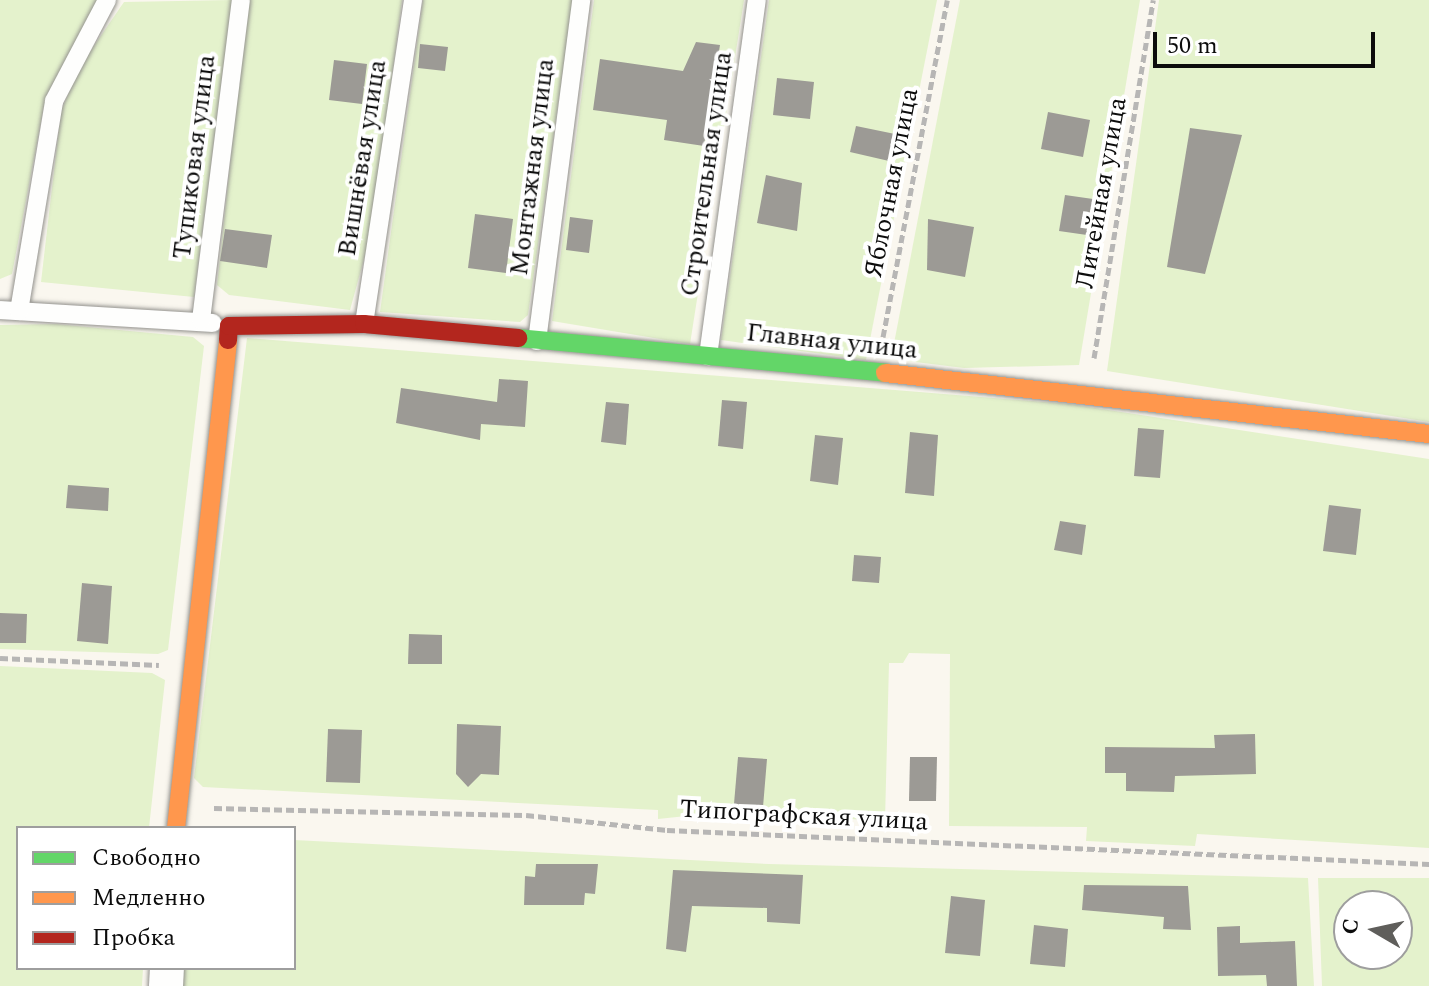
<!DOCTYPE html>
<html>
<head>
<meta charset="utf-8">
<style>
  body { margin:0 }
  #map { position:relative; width:1429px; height:986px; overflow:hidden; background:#faf7ef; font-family:Spectral,serif }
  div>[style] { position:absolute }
  .green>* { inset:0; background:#e4f2cc }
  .building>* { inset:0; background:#9c9a95 }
  .path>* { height:5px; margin-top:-2.5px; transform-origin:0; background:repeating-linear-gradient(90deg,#b7b6b5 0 8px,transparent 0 12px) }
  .roads { filter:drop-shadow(0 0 2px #93928e) drop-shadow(0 0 2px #93928e) }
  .lane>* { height:18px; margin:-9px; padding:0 9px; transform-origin:9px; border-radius:9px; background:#fefefd }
  .street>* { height:34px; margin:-17px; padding:0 17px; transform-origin:17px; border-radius:17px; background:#fefefd }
  .fast>* { height:18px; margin:-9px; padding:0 9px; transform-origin:9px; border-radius:9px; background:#63d668 }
  .slow>* { height:18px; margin:-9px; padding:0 9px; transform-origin:9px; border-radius:9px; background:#ff974d }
  .jam>* { height:18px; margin:-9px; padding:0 9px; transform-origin:9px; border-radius:9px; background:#b3261e }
  span { translate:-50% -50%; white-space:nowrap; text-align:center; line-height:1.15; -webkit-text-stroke:8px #fff; paint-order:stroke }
  .street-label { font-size:26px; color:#0c0c0c }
  .legend { position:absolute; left:16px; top:826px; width:280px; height:144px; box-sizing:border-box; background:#fff; border:2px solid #9e9e9e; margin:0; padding:10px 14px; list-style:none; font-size:24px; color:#0c0c0c }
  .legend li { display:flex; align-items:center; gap:16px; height:40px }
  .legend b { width:40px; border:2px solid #9e9e9e }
  .north { position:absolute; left:1333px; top:890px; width:80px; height:80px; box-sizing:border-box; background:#fff; border:2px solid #9e9e9e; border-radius:50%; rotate:279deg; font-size:22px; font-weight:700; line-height:32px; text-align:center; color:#0c0c0c }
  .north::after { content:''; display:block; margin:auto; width:28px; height:36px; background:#5f5e5b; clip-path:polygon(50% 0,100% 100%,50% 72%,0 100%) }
  .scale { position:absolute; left:1153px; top:32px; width:222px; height:36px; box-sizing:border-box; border:4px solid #0c0c0c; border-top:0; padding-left:10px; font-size:24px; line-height:28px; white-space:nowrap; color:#0c0c0c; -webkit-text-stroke:6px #fff; paint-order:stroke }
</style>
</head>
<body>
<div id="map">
  <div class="green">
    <div style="clip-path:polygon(0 0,99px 0,44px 106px,12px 274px,0 279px)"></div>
    <div style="clip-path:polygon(232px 0,194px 297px,41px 282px,61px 111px,80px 66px,124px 2px)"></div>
    <div style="clip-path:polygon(248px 0,402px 0,372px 230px,350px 310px,229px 295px,217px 285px)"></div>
    <div style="clip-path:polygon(423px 0,573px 0,528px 315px,520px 322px,380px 312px)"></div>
    <div style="clip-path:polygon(594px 0,744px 0,690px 344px,552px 321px)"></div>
    <div style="clip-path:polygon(769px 0,937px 0,866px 360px,721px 340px)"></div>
    <div style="clip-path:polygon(960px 0,1140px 0,1079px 365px,964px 368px,891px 359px)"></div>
    <div style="clip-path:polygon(1159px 0,1429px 0,1429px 422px,1107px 371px)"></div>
    <div style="clip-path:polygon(56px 324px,193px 337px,204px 346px,168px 650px,158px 654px,0 649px,0 325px)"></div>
    <div style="clip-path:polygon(247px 338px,1069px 404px,1429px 459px,1429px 848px,1197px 834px,1195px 846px,1086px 841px,1087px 827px,949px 826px,950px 654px,909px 653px,903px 663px,889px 663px,885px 821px,724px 812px,658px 819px,658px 810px,203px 787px,194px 778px)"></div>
    <div style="clip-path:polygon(0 666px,152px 673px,165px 680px,149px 828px,18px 828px,18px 968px,143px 968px,142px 986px,0 986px)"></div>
    <div style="clip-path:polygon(294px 840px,769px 864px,1308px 878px,1314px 986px,180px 986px,182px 968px,294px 968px)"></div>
    <div style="clip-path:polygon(evenodd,1318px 878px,1429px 878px,1429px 986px,1322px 986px,1318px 878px,1349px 906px,1397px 906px,1397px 954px,1349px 954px,1349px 906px)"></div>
  </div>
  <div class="building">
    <div style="clip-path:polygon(696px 42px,720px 45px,704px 146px,664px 140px,667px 120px,593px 110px,600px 59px,683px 71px)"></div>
    <div style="clip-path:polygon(420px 44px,448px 47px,445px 71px,418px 68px)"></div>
    <div style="clip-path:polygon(334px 60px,367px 64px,362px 104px,329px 100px)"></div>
    <div style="clip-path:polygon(777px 78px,814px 82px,810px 119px,773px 115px)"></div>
    <div style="clip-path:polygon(1048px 112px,1090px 120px,1083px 157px,1041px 149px)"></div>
    <div style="clip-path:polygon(856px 126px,895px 134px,889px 161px,850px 152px)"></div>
    <div style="clip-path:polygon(1190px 128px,1242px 135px,1205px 274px,1167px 267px)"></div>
    <div style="clip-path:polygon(766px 175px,802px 183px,797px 231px,757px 223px)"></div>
    <div style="clip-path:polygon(1065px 195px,1100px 200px,1094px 236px,1059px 231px)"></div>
    <div style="clip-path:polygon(475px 214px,513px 219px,506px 273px,468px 268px)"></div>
    <div style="clip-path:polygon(570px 217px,593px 220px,589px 253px,566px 250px)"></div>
    <div style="clip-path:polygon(928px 219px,974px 227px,965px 277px,927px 270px)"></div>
    <div style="clip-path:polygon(225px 229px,272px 235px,267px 268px,220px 261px)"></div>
    <div style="clip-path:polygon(499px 379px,528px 381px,525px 427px,481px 424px,480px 440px,396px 423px,401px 388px,497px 402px)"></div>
    <div style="clip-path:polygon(722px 400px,747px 402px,743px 449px,718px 446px)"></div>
    <div style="clip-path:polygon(606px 402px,629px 404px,626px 445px,601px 442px)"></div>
    <div style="clip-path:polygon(1138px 428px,1164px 430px,1160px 478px,1134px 476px)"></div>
    <div style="clip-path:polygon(910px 432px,938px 435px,934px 496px,905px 493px)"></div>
    <div style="clip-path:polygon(815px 435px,843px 438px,838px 485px,810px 481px)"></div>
    <div style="clip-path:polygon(68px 485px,109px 488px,108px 511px,66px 508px)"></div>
    <div style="clip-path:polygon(1329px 505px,1361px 509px,1356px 555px,1323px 551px)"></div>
    <div style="clip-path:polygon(1060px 521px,1086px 525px,1082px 555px,1054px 550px)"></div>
    <div style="clip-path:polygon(854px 555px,881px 557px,879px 583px,852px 581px)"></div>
    <div style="clip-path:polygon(82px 583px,112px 586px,108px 644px,77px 641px)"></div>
    <div style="clip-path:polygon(0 613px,27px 614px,26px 643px,0 643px)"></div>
    <div style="clip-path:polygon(409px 634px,442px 635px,442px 664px,408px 664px)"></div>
    <div style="clip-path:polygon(457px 724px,501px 726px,499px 775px,481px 774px,468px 787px,456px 774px)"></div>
    <div style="clip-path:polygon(328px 729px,362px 730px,360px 783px,326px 782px)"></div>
    <div style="clip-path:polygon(1255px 734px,1256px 774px,1175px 776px,1174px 792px,1126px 791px,1126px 773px,1105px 773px,1105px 747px,1215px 748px,1214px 735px)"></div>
    <div style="clip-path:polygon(738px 757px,767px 759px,763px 807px,734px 804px)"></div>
    <div style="clip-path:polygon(910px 757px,937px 757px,936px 801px,909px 801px)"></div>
    <div style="clip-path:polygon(536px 864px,598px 864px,595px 894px,585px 893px,584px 905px,524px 905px,525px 876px,535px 877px)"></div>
    <div style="clip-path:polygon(673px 870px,803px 875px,800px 924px,767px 922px,767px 908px,692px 906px,686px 952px,666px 949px)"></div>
    <div style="clip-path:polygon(1084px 885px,1188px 886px,1191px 930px,1163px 929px,1164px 917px,1082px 910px)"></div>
    <div style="clip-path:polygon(951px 896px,985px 900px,980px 956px,945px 953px)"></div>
    <div style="clip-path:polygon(1034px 925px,1068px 929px,1065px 967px,1030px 964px)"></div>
    <div style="clip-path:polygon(1240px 926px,1240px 943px,1295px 941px,1297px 986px,1267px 986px,1266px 975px,1218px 976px,1217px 927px)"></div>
  </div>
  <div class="path">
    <div style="left:883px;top:337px;width:343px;rotate:-79.2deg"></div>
    <div style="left:1094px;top:358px;width:363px;rotate:-80.6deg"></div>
    <div style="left:0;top:658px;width:159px;rotate:2.5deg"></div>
    <div style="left:214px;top:808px;width:312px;rotate:1.3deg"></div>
    <div style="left:526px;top:815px;width:142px;rotate:6.1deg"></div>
    <div style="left:667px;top:830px;width:763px;rotate:2.55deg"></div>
  </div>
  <div class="roads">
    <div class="lane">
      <div style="left:0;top:310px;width:213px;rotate:3.5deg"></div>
      <div style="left:19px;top:311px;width:213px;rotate:-80.5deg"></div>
      <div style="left:54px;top:101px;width:114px;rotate:-62.3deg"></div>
      <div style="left:201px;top:320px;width:322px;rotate:-82.9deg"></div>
      <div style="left:364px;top:324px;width:328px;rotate:-81.4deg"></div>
      <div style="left:537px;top:341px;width:344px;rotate:-82.6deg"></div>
      <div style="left:708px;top:356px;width:359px;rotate:-82.2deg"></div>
    </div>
    <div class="street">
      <div style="left:166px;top:986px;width:18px;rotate:-87deg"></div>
    </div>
    <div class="fast">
      <div style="left:518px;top:338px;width:369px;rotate:5.4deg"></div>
    </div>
    <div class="slow">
      <div style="left:885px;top:373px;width:547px;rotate:6.4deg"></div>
      <div style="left:176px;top:828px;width:491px;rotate:-83.9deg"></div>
    </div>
    <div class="jam">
      <div style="left:228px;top:340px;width:14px;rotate:-86deg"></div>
      <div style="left:229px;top:326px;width:135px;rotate:-0.8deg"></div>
      <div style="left:364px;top:324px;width:155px;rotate:5.2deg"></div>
    </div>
  </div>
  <div class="street-label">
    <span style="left:195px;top:157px;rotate:-83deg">Тупиковая улица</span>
    <span style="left:363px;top:158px;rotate:-81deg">Вишнёвая улица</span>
    <span style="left:533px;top:167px;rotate:-83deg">Монтажная улица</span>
    <span style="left:707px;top:174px;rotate:-82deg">Строительная улица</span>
    <span style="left:892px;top:183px;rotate:-79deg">Яблочная улица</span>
    <span style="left:1102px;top:193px;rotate:-80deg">Литейная улица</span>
    <span style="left:832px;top:342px;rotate:6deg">Главная улица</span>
    <span style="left:804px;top:816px;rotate:3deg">Типографская улица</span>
  </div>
  <ul class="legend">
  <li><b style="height:10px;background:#63d668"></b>Свободно</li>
  <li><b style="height:10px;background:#ff974d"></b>Медленно</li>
  <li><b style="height:10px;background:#b3261e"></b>Пробка</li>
  </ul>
  <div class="north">С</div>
  <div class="scale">50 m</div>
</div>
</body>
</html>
